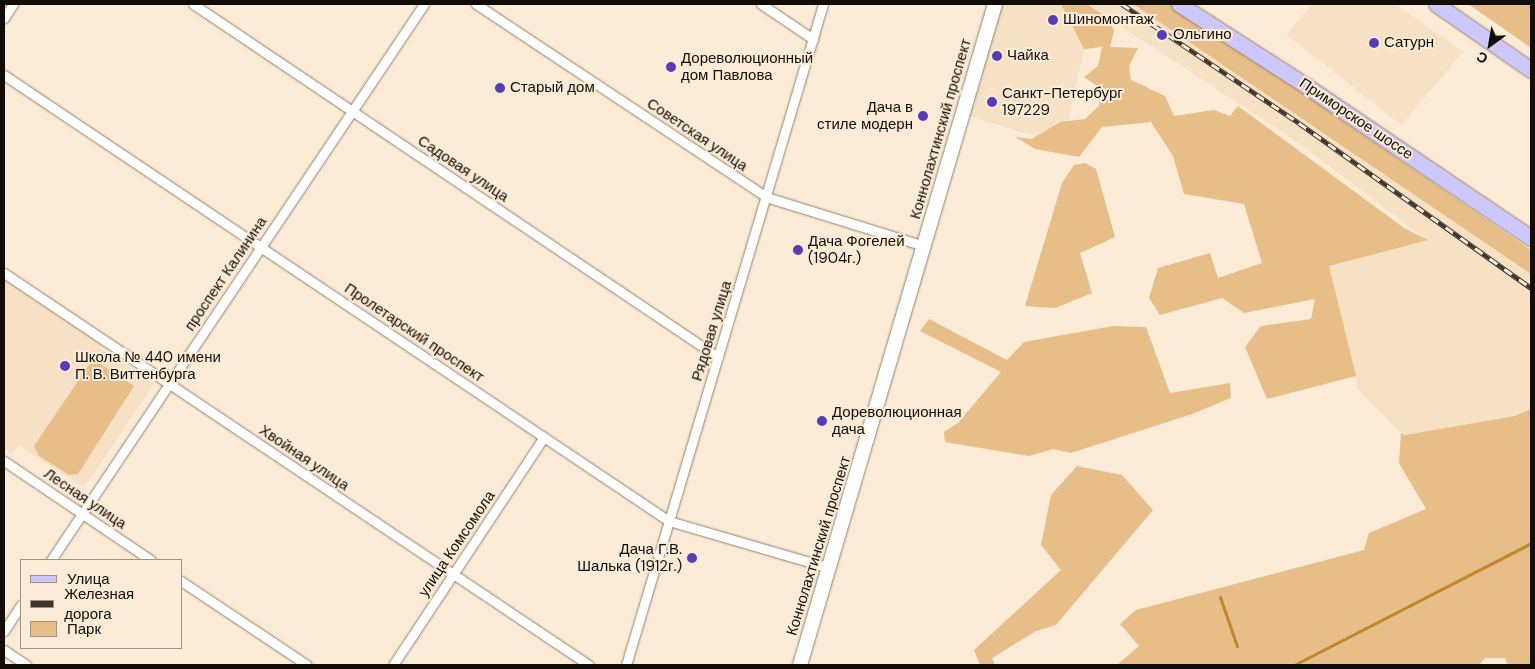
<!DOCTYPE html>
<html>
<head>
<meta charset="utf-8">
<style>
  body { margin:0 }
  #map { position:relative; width:1535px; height:669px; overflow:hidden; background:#fcebd6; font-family:"DM Sans",sans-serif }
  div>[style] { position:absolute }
  .built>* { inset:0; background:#f6e1c5 }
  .green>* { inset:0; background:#e7bd88 }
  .stream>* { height:3px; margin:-1.5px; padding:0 1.5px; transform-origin:1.5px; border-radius:1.5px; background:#c2862a }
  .roads { filter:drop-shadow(0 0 1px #92826f) drop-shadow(0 0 1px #92826f) }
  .street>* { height:9px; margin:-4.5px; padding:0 4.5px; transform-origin:4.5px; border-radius:4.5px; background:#fff }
  .secondary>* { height:14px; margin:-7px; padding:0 7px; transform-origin:7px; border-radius:7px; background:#fff }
  .primary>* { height:15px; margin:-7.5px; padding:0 7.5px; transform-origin:7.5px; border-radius:7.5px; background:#ccc8fb }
  .rail>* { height:5px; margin-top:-2.5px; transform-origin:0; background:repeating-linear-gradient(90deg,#fcebd6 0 9px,#3c342b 0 18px); box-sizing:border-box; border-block:1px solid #3c342b }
  .dots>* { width:14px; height:14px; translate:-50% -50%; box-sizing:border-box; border:2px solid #fcebd6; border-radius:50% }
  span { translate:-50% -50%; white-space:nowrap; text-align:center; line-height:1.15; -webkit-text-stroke:4px #fcebd6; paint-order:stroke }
  .poi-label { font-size:15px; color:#130d07 }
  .left { translate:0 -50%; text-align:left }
  .right { translate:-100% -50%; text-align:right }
  .street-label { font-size:15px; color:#130d07 }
  .frame { position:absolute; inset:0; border:5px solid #130d07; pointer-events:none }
  .legend { position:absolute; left:20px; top:559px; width:162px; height:90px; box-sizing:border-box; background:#fcebd6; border:1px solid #9f9283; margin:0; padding:6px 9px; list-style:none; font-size:15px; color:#130d07 }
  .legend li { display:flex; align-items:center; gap:10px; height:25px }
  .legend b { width:25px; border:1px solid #9f9283 }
  .north { position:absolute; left:1465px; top:20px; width:50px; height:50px; -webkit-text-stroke:4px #fcebd6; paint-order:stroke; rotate:212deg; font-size:14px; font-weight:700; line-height:20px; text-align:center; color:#130d07 }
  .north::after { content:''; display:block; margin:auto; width:18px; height:22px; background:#130d07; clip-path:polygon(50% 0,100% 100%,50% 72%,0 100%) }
</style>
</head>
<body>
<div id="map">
  <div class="built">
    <div style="clip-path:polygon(997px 4px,1061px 4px,1084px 49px,1063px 145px,966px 115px)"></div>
    <div style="clip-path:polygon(1087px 4px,1133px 4px,1531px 274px,1531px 409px,1515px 416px,1405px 435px,1401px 433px,1358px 389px,1329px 266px,1427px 240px,1300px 144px)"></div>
    <div style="clip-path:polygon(1312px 4px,1396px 4px,1463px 52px,1401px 125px,1286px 34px)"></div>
    <div style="clip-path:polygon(4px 279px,102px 344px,100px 348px,154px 384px,84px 488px,19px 445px,12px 455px,4px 449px)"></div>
  </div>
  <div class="green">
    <div style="clip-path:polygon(1061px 4px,1087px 4px,1108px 18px,1114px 31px,1110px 47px,1138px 48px,1129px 66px,1131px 80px,1165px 96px,1174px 116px,1214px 110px,1230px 116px,1238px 106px,1404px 228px,1428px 240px,1329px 266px,1356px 376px,1267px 399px,1245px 347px,1261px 326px,1311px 319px,1315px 299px,1244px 313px,1222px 298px,1160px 315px,1149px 298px,1158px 268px,1210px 253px,1218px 278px,1262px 263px,1244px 204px,1184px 194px,1173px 156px,1151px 122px,1102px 127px,1079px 157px,1035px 149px,1015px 137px,1032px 139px,1060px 122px,1085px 119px,1099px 106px,1100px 88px,1084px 77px,1098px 66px,1102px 47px,1084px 49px)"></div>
    <div style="clip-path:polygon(1133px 4px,1172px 4px,1192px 17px,1531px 250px,1531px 274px)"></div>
    <div style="clip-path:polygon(1468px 4px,1531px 4px,1531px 48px,1510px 33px)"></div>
    <div style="clip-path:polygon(1085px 163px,1096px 169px,1115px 237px,1080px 253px,1092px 293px,1055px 308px,1025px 306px,1062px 183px,1074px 165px)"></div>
    <div style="clip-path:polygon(929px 319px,1007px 360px,1024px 342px,1113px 326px,1146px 327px,1170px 393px,1230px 383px,1231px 398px,1192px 414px,1071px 453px,1053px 449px,1029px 456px,945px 442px,944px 432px,958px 423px,1001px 372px,920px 331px)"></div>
    <div style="clip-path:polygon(93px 359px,134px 386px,78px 474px,69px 475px,39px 456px,34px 446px)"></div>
    <div style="clip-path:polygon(1531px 409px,1531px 665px,1508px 665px,1505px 658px,1485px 658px,1479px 665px,1117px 665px,1139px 646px,1120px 624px,1136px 610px,1364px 550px,1369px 533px,1426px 509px,1399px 463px,1401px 433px,1405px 435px,1515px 416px)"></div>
    <div style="clip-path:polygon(1077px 466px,1122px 475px,1153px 510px,1056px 625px,1036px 631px,992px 658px,995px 665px,980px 665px,974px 650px,1061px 570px,1041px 545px,1051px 495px)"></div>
  </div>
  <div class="stream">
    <div style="left:1220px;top:597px;width:52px;rotate:70.9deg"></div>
    <div style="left:1294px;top:665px;width:267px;rotate:-27.2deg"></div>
  </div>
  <div class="roads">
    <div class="street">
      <div style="left:193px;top:4px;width:633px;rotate:33.92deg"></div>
      <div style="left:476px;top:4px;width:348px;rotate:33.6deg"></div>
      <div style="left:766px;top:197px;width:165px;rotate:17.2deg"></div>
      <div style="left:761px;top:4px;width:63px;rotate:33.9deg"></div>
      <div style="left:4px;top:18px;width:17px;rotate:-57deg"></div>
      <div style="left:4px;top:75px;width:801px;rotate:33.85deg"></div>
      <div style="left:669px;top:521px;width:168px;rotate:16.3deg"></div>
      <div style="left:4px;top:273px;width:704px;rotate:33.83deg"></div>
      <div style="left:4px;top:461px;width:177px;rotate:34deg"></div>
      <div style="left:51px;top:560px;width:670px;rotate:-56.14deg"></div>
      <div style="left:181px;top:581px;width:151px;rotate:33.7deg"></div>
      <div style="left:4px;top:631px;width:31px;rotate:-57deg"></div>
      <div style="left:4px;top:650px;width:27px;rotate:34deg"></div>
      <div style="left:393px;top:665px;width:273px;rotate:-56.5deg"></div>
      <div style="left:626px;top:665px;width:690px;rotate:-73.4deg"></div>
    </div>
    <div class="secondary">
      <div style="left:800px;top:665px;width:689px;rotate:-73.56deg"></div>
    </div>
    <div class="primary">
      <div style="left:1179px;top:4px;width:150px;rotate:32.7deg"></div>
      <div style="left:1305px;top:85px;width:273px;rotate:34.1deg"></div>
      <div style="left:1436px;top:4px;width:116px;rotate:34.8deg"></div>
    </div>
  </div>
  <div class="rail">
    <div style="left:1122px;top:4px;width:213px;rotate:33.9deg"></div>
    <div style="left:1299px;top:123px;width:285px;rotate:35.4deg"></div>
  </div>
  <div class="dots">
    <div style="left:1053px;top:20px;background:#563db5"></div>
    <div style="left:1162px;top:35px;background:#563db5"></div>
    <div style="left:1374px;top:43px;background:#563db5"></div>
    <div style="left:997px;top:56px;background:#563db5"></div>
    <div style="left:671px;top:67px;background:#563db5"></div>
    <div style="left:500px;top:88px;background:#563db5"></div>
    <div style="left:992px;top:102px;background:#563db5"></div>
    <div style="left:923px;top:116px;background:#563db5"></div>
    <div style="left:798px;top:250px;background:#563db5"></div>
    <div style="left:65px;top:366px;background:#563db5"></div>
    <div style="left:822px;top:421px;background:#563db5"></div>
    <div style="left:692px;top:558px;background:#563db5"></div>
  </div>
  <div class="poi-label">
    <span class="left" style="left:1063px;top:20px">Шиномонтаж</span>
    <span class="left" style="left:1173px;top:35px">Ольгино</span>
    <span class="left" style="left:1384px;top:43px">Сатурн</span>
    <span class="left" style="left:1007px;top:56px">Чайка</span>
    <span class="left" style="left:681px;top:67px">Дореволюционный<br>дом Павлова</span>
    <span class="left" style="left:510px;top:88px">Старый дом</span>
    <span class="left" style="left:1002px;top:102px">Санкт-Петербург<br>197229</span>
    <span class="right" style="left:913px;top:116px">Дача в<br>стиле модерн</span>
    <span class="left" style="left:808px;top:250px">Дача Фогелей<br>(1904г.)</span>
    <span class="left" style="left:75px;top:366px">Школа № 440 имени<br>П. В. Виттенбурга</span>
    <span class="left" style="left:832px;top:421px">Дореволюционная<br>дача</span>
    <span class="right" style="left:682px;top:558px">Дача Г.В.<br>Шалька (1912г.)</span>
  </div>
  <div class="street-label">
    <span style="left:1356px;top:119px;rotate:34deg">Приморское шоссе</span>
    <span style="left:941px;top:129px;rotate:-74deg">Коннолахтинский проспект</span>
    <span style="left:697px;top:135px;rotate:34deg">Советская улица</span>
    <span style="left:463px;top:169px;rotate:34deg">Садовая улица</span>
    <span style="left:226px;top:274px;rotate:-56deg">проспект Калинина</span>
    <span style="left:712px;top:331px;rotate:-73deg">Рядовая улица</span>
    <span style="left:414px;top:333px;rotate:34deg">Пролетарский проспект</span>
    <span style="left:304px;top:458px;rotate:34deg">Хвойная улица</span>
    <span style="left:85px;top:499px;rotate:34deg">Лесная улица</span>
    <span style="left:457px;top:544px;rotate:-56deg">улица Комсомола</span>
    <span style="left:819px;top:546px;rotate:-73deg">Коннолахтинский проспект</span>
  </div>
  <div class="frame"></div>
  <ul class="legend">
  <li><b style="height:6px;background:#ccc8fb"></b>Улица</li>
  <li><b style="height:6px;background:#3c342b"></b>Железная дорога</li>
  <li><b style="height:14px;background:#e7bd88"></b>Парк</li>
  </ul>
  <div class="north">С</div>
</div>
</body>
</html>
